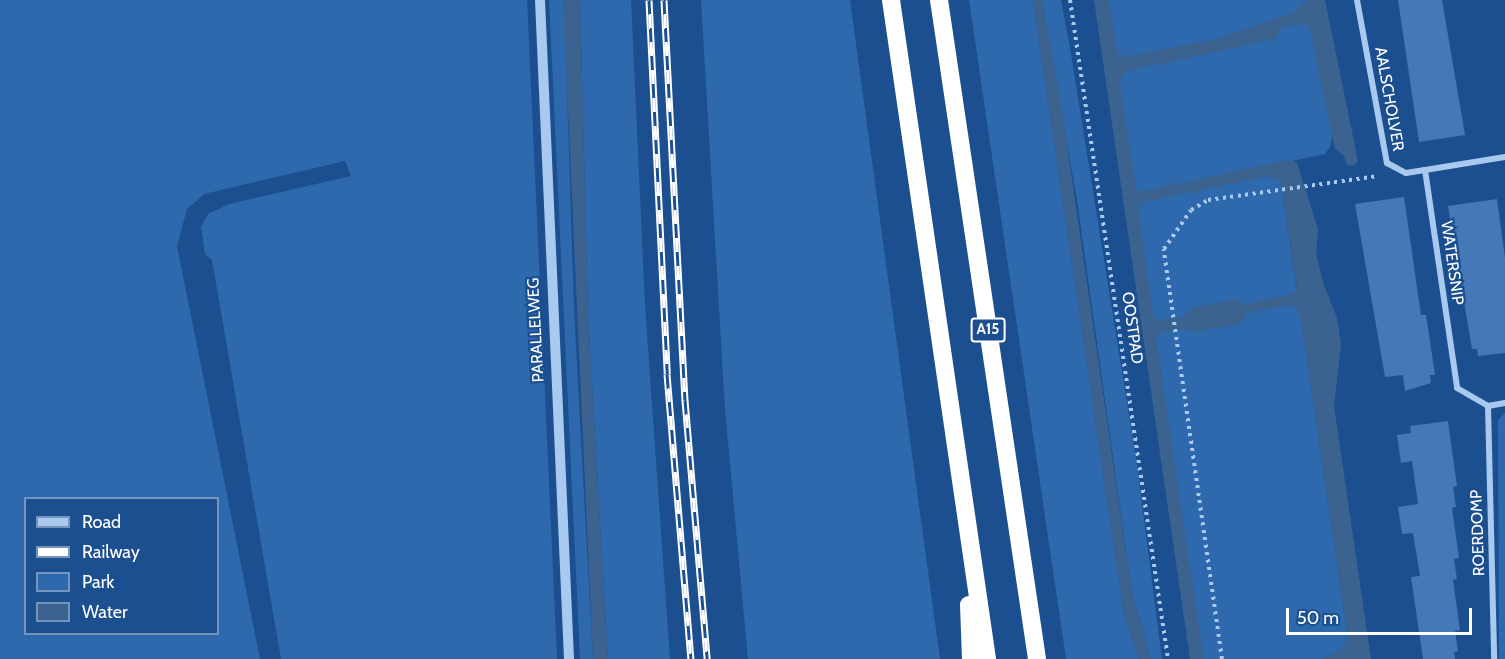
<!DOCTYPE html>
<html>
<head>
<meta charset="utf-8">
<style>
  body { margin:0 }
  #map { position:relative; width:1505px; height:659px; overflow:hidden; background:#1b4f8f; font-family:Cabin,sans-serif }
  div>[style] { position:absolute }
  .green>* { inset:0; background:#2e69ad }
  .water>* { inset:0; background:#3c6290 }
  .building>* { inset:0; background:#4478b7 }
  .path>* { height:4px; margin-top:-2px; transform-origin:0; background:repeating-linear-gradient(90deg,#a9c9ee 0 3px,transparent 0 7.5px) }
  .minor>* { height:6px; margin:-3px; padding:0 3px; transform-origin:3px; border-radius:3px; background:#a9c9ee }
  .tertiary>* { height:10px; margin:-5px; padding:0 5px; transform-origin:5px; border-radius:5px; background:#a9c9ee }
  .motorway>* { height:18px; margin:-9px; padding:0 9px; transform-origin:9px; border-radius:9px; background:#fff }
  .rail>* { height:7px; margin-top:-3.5px; transform-origin:0; background:repeating-linear-gradient(90deg,#1b4f8f 0 14px,#fff 0 28px); box-sizing:border-box; border-block:2px solid #fff }
  span { translate:-50% -50%; white-space:nowrap; text-align:center; line-height:1.15; -webkit-text-stroke:4.5px #1b4f8f; paint-order:stroke }
  .shield-label span { padding:2px 4px; background:#1b4f8f; border:2px solid; border-radius:4px; -webkit-text-stroke-width:0 }
  .shield-label { font-size:15px; color:#fff; font-weight:700 }
  .street-label { font-size:16px; color:#fff }
  .legend { position:absolute; left:24px; top:497px; width:195px; height:138px; box-sizing:border-box; background:#1b4f8f; border:2px solid #7695bc; margin:0; padding:8px 10px; list-style:none; font-size:18px; color:#fff }
  .legend li { display:flex; align-items:center; gap:12px; height:30px }
  .legend b { width:30px; border:2px solid #7695bc }
  .scale { position:absolute; left:1286px; top:608px; width:186px; height:27px; box-sizing:border-box; border:3px solid #fff; border-top:0; padding-left:8px; font-size:18px; line-height:21px; white-space:nowrap; color:#fff; -webkit-text-stroke:4px #1b4f8f; paint-order:stroke }
</style>
</head>
<body>
<div id="map">
  <div class="green">
    <div style="clip-path:polygon(evenodd,0 0,527px 0,557px 659px,281px 659px,212px 260px,205px 254px,201px 227px,208px 214px,229px 204px,351px 176px,345px 161px,204px 194px,187px 209px,177px 246px,260px 659px,0 659px,0 0,26px 498px,218px 498px,218px 634px,26px 634px,26px 498px)"></div>
    <div style="clip-path:polygon(549px 0,563px 0,565px 27px,574px 310px,593px 659px,580px 659px)"></div>
    <div style="clip-path:polygon(580px 0,631px 0,645px 305px,670px 659px,608px 659px,588px 315px)"></div>
    <div style="clip-path:polygon(701px 0,850px 0,940px 659px,748px 659px,725px 410px)"></div>
    <div style="clip-path:polygon(969px 0,1033px 0,1118px 573px,1124px 615px,1139px 659px,1066px 659px)"></div>
    <div style="clip-path:polygon(1042px 0,1061px 0,1070px 48px,1137px 465px,1162px 659px,1151px 659px,1132px 593px,1077px 200px)"></div>
    <div style="clip-path:polygon(1102px 0,1307px 0,1333px 133px,1330px 147px,1325px 154px,1136px 194px)"></div>
    <div style="clip-path:polygon(1270px 176px,1281px 182px,1283px 196px,1348px 638px,1342px 649px,1324px 659px,1202px 659px,1136px 201px)"></div>
    <div style="clip-path:polygon(1505px 413px,1505px 659px,1499px 659px,1498px 420px)"></div>
  </div>
  <div class="water">
    <div style="clip-path:polygon(563px 0,580px 0,588px 315px,608px 659px,593px 659px)"></div>
    <div style="clip-path:polygon(1033px 0,1042px 0,1061px 103px,1132px 593px,1151px 659px,1139px 659px,1124px 615px)"></div>
    <div style="clip-path:polygon(evenodd,1094px 0,1109px 0,1117px 52px,1124px 57px,1217px 39px,1295px 12px,1306px 0,1325px 0,1358px 161px,1355px 165px,1347px 166px,1344px 156px,1335px 149px,1309px 25px,1283px 26px,1275px 39px,1132px 70px,1122px 76px,1120px 85px,1137px 192px,1290px 160px,1297px 163px,1318px 229px,1316px 253px,1323px 283px,1337px 318px,1341px 345px,1334px 406px,1371px 659px,1324px 659px,1342px 649px,1348px 638px,1300px 312px,1290px 305px,1247px 313px,1241px 324px,1193px 332px,1184px 329px,1160px 333px,1156px 338px,1204px 659px,1190px 659px,1094px 0,1270px 176px,1280px 182px,1283px 196px,1297px 289px,1294px 294px,1245px 304px,1236px 299px,1191px 308px,1183px 317px,1154px 320px,1138px 207px,1144px 202px,1270px 176px)"></div>
  </div>
  <div class="building">
    <div style="clip-path:polygon(1398px 0,1442px 0,1465px 135px,1419px 142px)"></div>
    <div style="clip-path:polygon(1404px 197px,1421px 315px,1426px 315px,1435px 375px,1430px 375px,1431px 383px,1405px 391px,1403px 375px,1385px 377px,1355px 204px)"></div>
    <div style="clip-path:polygon(1497px 199px,1505px 258px,1505px 353px,1478px 356px,1477px 349px,1472px 349px,1448px 206px)"></div>
    <div style="clip-path:polygon(1448px 421px,1457px 486px,1453px 487px,1456px 507px,1452px 508px,1459px 558px,1454px 559px,1457px 579px,1453px 580px,1460px 630px,1455px 631px,1458px 651px,1454px 652px,1455px 659px,1423px 659px,1411px 577px,1420px 576px,1413px 533px,1402px 534px,1398px 507px,1418px 504px,1412px 461px,1401px 463px,1397px 435px,1411px 433px,1410px 426px)"></div>
  </div>
  <div class="path">
    <div style="left:1070px;top:0;width:666px;rotate:81.54deg"></div>
    <div style="left:1222px;top:659px;width:414px;rotate:-98.1deg"></div>
    <div style="left:1164px;top:249px;width:47px;rotate:-55.3deg"></div>
    <div style="left:1191px;top:210px;width:20px;rotate:-30deg"></div>
    <div style="left:1208px;top:200px;width:172px;rotate:-8deg"></div>
  </div>
  <div class="minor">
    <div style="left:1357px;top:0;width:166px;rotate:79.6deg"></div>
    <div style="left:1387px;top:163px;width:21px;rotate:28deg"></div>
    <div style="left:1406px;top:173px;width:19px;rotate:-9deg"></div>
    <div style="left:1505px;top:157px;width:81px;rotate:170.8deg"></div>
    <div style="left:1425px;top:170px;width:220px;rotate:81.6deg"></div>
    <div style="left:1457px;top:388px;width:36px;rotate:30deg"></div>
    <div style="left:1488px;top:406px;width:17px;rotate:-10deg"></div>
    <div style="left:1488px;top:406px;width:253px;rotate:88.6deg"></div>
  </div>
  <div class="tertiary">
    <div style="left:540px;top:0;width:660px;rotate:87.48deg"></div>
  </div>
  <div class="motorway">
    <div style="left:891px;top:0;width:666px;rotate:81.71deg"></div>
    <div style="left:939px;top:0;width:666px;rotate:81.54deg"></div>
    <div style="left:969px;top:605px;width:54px;rotate:87.9deg"></div>
  </div>
  <div class="rail">
    <div style="left:649px;top:0;width:374px;rotate:87.2deg"></div>
    <div style="left:667px;top:374px;width:286px;rotate:85.2deg"></div>
    <div style="left:664px;top:0;width:401px;rotate:87deg"></div>
    <div style="left:685px;top:400px;width:260px;rotate:85.1deg"></div>
  </div>
  <div class="shield-label">
    <span style="left:988px;top:330px">A15</span>
  </div>
  <div class="street-label">
    <span style="left:1389px;top:99px;rotate:80deg">AALSCHOLVER</span>
    <span style="left:1452px;top:263px;rotate:82deg">WATERSNIP</span>
    <span style="left:1132px;top:328px;rotate:82deg">OOSTPAD</span>
    <span style="left:536px;top:330px;rotate:-93deg">PARALLELWEG</span>
    <span style="left:1478px;top:533px;rotate:-92deg">ROERDOMP</span>
  </div>
  <ul class="legend">
  <li><b style="height:8px;background:#a9c9ee"></b>Road</li>
  <li><b style="height:8px;background:#fff"></b>Railway</li>
  <li><b style="height:16px;background:#2e69ad"></b>Park</li>
  <li><b style="height:16px;background:#3c6290"></b>Water</li>
  </ul>
  <div class="scale">50 m</div>
</div>
</body>
</html>
